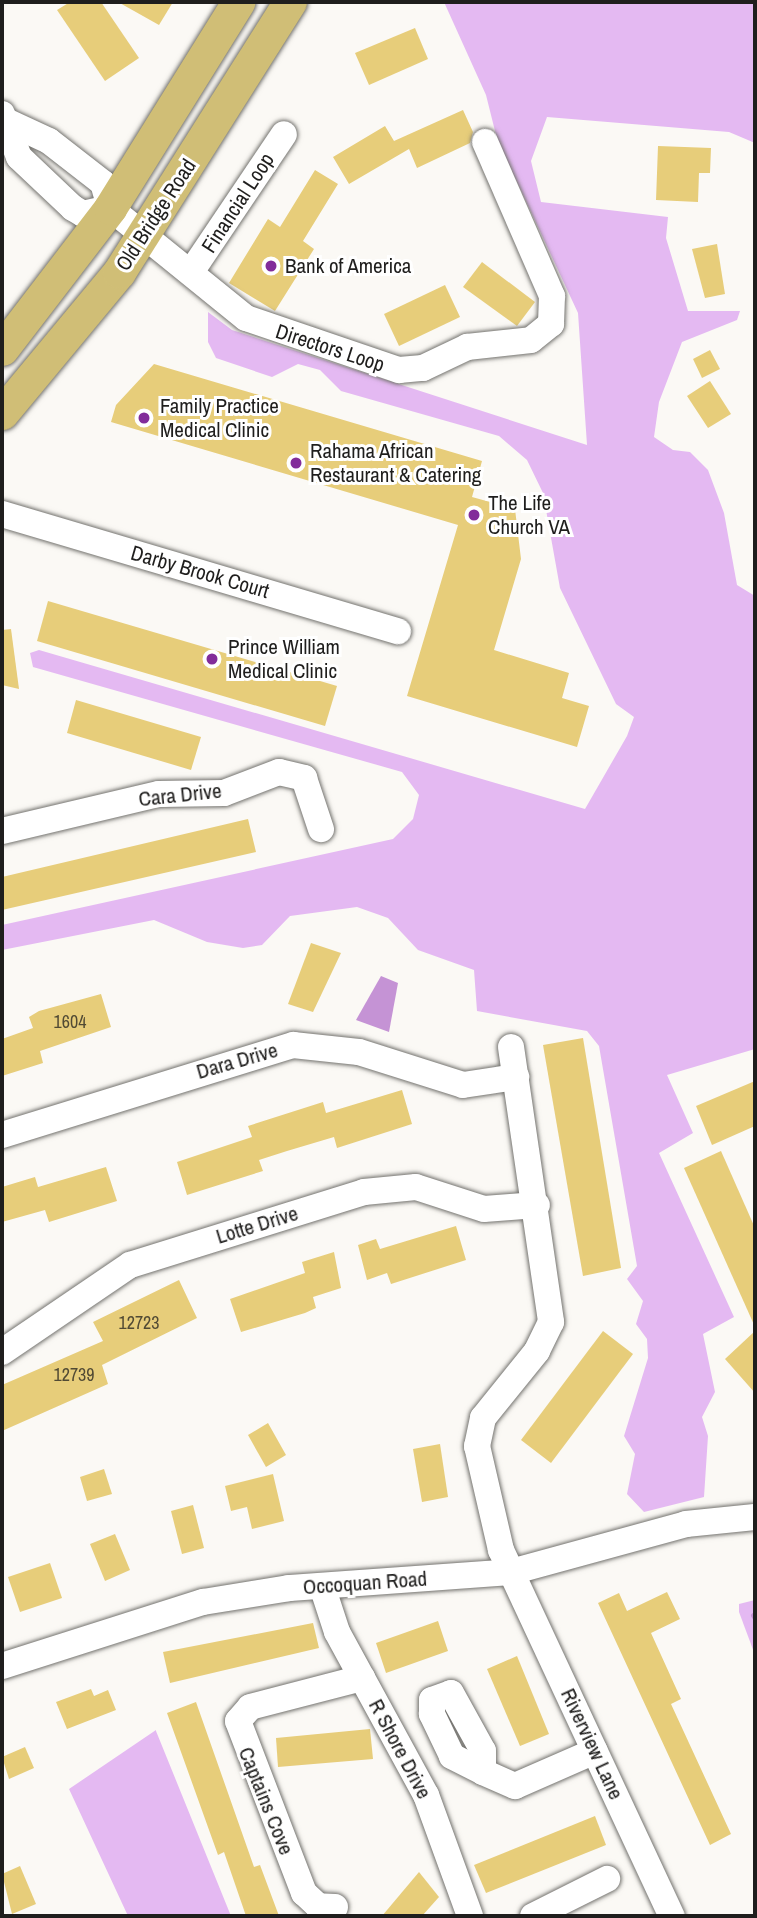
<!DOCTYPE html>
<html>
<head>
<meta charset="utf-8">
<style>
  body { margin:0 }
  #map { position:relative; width:757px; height:1918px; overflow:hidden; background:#fbf9f5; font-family:"Archivo Narrow",sans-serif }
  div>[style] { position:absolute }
  .green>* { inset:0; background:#e4b9f2 }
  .water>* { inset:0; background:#c593d5 }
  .stream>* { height:5px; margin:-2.5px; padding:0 2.5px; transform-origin:2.5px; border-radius:2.5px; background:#c593d5 }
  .building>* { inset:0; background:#e7cd7a }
  .roads { filter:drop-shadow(0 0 2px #74736f) drop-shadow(0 0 2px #74736f) }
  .minor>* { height:26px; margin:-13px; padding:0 13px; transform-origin:13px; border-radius:13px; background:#fff }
  .major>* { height:33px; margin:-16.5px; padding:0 16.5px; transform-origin:16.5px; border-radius:16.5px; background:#d0be76 }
  .dots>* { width:19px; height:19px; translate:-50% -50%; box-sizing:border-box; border:4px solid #fff; border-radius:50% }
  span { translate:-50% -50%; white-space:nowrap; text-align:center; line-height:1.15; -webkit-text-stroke:6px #fff; paint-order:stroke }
  .number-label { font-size:18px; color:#514a34 }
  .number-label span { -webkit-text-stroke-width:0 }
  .street-label { font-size:21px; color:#1f1e1d }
  .poi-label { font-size:21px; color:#1f1e1d }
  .left { translate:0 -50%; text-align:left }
  .frame { position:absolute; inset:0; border:4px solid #1f1e1d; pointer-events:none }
</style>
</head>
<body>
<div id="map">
  <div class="green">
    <div style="clip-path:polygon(444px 2px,755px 2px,755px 143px,729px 132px,547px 117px,531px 161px,541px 202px,668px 217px,666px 238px,688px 311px,740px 311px,737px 320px,682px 342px,659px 402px,654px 437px,673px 450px,690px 452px,708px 470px,724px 513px,737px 585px,755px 596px,755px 1049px,667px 1075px,693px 1133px,659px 1153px,734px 1317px,703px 1334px,715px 1392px,702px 1417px,708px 1436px,704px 1497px,644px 1512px,627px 1494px,635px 1454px,624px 1436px,648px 1358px,647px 1339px,636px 1324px,643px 1301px,627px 1279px,637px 1266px,599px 1046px,587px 1031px,477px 1011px,474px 970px,418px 950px,388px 918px,357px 907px,290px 916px,262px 945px,243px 948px,207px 942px,154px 920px,2px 950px,2px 925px,393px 839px,413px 819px,419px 795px,402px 772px,33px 667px,30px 653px,39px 650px,585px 809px,627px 736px,634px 717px,616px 704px,560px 588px,543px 493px,527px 460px,499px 436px,341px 391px,320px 370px,298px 364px,272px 377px,216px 358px,208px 342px,208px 312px,232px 330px,587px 445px,578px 313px,497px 139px,486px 95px)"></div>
    <div style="clip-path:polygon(755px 1600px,755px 1655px,739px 1612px,739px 1604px)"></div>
    <div style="clip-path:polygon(156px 1730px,156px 1731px,231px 1916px,128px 1916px,69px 1789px)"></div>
  </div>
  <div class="water">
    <div style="clip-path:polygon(381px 976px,398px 983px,389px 1032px,356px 1020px)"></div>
  </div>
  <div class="stream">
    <div style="left:753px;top:1615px;width:4px;rotate:56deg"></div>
  </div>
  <div class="building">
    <div style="clip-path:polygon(70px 2px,101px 2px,139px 58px,105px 81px,57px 10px)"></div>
    <div style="clip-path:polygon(118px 2px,173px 2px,159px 25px)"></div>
    <div style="clip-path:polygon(415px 28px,428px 59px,369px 85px,355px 53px)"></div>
    <div style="clip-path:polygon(463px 110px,473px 132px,470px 143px,417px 168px,409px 149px,349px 184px,333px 157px,385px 126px,394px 141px)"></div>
    <div style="clip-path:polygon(658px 146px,711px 148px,710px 173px,699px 173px,698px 202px,656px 200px)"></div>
    <div style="clip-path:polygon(315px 170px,338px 184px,303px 241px,314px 249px,275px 311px,229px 283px,268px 219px,280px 227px)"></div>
    <div style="clip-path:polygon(717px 244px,725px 294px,705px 298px,692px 249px)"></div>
    <div style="clip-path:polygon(482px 262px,535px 302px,517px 326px,463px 287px)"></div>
    <div style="clip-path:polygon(445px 285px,460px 317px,399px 346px,384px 314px)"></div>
    <div style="clip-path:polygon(710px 350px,720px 369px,702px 378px,693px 359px)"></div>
    <div style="clip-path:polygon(154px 364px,482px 461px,472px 497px,515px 509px,521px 559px,494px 650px,569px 673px,562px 698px,589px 706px,577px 747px,407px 696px,458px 525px,111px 422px,116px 405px)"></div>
    <div style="clip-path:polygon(710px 381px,731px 414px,708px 428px,687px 396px)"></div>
    <div style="clip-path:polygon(48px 601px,337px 686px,325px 726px,37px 641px)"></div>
    <div style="clip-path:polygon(11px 629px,19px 689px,2px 685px,2px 630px)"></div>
    <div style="clip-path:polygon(76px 700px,201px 737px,191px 770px,67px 733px)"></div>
    <div style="clip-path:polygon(248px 819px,256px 852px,2px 910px,2px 877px)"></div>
    <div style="clip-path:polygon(311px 943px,341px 953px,313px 1012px,288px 1004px)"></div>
    <div style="clip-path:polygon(101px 994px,111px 1027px,40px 1051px,43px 1063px,2px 1076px,2px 1039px,33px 1028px,29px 1017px,39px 1011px)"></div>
    <div style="clip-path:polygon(583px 1038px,621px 1268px,583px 1276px,543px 1045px)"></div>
    <div style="clip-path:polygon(755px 1081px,755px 1126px,712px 1145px,696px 1106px)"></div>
    <div style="clip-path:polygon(402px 1090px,412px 1124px,337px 1148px,334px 1137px,287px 1151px,259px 1160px,263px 1171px,187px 1195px,177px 1162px,252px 1137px,248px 1126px,323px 1102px,326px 1113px)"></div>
    <div style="clip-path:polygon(721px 1151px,755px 1228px,755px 1327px,684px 1168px)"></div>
    <div style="clip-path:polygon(106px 1167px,117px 1201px,49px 1222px,45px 1210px,2px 1222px,2px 1187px,35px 1177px,38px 1187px)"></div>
    <div style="clip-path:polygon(456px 1226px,466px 1260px,391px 1284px,387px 1273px,367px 1280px,358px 1245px,376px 1239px,380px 1249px)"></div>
    <div style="clip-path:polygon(334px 1252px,341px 1288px,313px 1297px,316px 1308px,305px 1313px,241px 1332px,230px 1299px,305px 1273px,302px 1262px)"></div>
    <div style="clip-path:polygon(179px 1280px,197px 1318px,102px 1365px,108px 1384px,2px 1431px,2px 1385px,103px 1341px,93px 1322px)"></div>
    <div style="clip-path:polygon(603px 1331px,633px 1354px,551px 1463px,521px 1440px)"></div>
    <div style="clip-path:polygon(755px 1331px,755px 1393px,725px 1359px)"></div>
    <div style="clip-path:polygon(268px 1423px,286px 1455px,266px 1467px,248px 1435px)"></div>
    <div style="clip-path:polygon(440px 1444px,448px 1497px,422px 1502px,413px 1449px)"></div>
    <div style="clip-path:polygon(104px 1469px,112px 1494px,87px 1501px,80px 1477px)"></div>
    <div style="clip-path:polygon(273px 1474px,284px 1521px,252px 1529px,247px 1507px,231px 1511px,225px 1486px)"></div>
    <div style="clip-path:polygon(193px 1505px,204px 1548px,182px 1554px,171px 1511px)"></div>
    <div style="clip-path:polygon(115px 1534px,130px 1570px,105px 1581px,90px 1544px)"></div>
    <div style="clip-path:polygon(50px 1563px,62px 1598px,20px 1612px,8px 1577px)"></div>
    <div style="clip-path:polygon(667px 1592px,680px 1619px,651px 1633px,681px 1699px,671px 1704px,731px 1834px,710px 1845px,598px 1603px,619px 1593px,627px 1611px)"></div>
    <div style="clip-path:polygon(438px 1621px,448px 1651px,386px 1673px,376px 1643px)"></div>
    <div style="clip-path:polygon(313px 1623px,319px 1648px,170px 1683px,163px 1652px)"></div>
    <div style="clip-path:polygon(517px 1656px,549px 1734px,520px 1746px,487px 1669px)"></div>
    <div style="clip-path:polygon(91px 1689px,94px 1696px,108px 1690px,116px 1710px,67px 1729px,56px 1702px)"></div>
    <div style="clip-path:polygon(196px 1702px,254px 1867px,260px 1865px,279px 1916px,246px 1916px,224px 1852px,218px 1855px,167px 1713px)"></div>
    <div style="clip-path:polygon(370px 1729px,373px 1759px,278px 1767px,276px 1738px)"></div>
    <div style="clip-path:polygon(25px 1747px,34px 1768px,9px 1779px,2px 1757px)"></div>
    <div style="clip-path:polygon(595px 1816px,606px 1845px,486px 1893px,474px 1865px)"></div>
    <div style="clip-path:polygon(20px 1866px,36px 1904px,12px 1914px,2px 1874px)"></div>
    <div style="clip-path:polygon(419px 1872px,439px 1897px,422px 1916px,382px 1916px)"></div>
  </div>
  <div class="roads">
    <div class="minor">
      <div style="left:2px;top:114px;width:46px;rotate:68.4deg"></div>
      <div style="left:19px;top:157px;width:74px;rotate:43.4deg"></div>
      <div style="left:73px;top:208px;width:12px;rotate:31deg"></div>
      <div style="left:83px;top:214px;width:28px;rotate:-13deg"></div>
      <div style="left:6px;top:121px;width:47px;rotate:24.9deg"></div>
      <div style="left:49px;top:141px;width:68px;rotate:37.9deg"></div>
      <div style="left:103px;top:183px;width:26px;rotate:74deg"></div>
      <div style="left:110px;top:208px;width:175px;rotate:39deg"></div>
      <div style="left:246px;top:318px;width:162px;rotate:18.8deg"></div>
      <div style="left:399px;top:370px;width:24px;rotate:-5deg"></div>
      <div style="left:423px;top:368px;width:49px;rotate:-25.5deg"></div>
      <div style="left:467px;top:347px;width:64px;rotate:-6.2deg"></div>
      <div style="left:531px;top:340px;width:26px;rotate:-39deg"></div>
      <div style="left:551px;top:324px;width:28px;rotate:-88deg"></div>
      <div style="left:552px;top:296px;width:168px;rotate:-113.5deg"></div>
      <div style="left:191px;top:272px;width:166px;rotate:-56deg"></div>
      <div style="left:2px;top:514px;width:413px;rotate:16.5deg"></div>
      <div style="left:2px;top:831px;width:161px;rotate:-13.3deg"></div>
      <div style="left:159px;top:794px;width:65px;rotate:-0.9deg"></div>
      <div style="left:224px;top:793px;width:59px;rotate:-20.9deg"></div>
      <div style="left:279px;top:772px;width:26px;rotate:13deg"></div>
      <div style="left:304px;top:778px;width:54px;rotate:71.6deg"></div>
      <div style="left:511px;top:1047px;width:278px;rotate:81.7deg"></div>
      <div style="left:551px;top:1322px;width:32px;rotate:116deg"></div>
      <div style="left:537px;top:1351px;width:86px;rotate:128.9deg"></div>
      <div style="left:483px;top:1418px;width:29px;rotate:102deg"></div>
      <div style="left:477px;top:1446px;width:107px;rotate:77deg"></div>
      <div style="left:501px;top:1550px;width:404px;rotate:65deg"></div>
      <div style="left:2px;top:1135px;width:305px;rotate:-17.2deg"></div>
      <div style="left:293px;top:1045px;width:66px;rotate:6.1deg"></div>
      <div style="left:359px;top:1052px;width:109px;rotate:17.6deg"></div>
      <div style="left:463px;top:1085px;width:54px;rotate:-8.6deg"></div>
      <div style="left:2px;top:1352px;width:155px;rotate:-34.2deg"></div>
      <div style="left:130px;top:1265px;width:245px;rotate:-17.3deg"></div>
      <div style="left:364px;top:1192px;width:52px;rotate:-5.5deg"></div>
      <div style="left:416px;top:1187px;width:71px;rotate:17.9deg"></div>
      <div style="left:484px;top:1209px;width:53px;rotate:-4.3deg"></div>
      <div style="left:322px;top:1586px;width:48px;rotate:71.9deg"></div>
      <div style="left:337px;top:1632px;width:186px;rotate:61.4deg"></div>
      <div style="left:426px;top:1795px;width:129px;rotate:70deg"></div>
      <div style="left:2px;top:1666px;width:211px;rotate:-17.7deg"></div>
      <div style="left:203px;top:1602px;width:87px;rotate:-9.2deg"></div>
      <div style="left:289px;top:1588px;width:223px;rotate:-4.1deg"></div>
      <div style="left:511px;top:1572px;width:181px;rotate:-15.3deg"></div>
      <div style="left:686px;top:1524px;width:69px;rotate:-5.8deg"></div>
      <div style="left:451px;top:1693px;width:66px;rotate:61.1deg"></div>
      <div style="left:483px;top:1751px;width:21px;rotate:90deg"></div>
      <div style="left:483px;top:1772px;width:35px;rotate:-153deg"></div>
      <div style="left:452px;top:1756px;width:47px;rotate:-115.5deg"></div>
      <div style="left:432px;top:1714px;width:14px;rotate:-90deg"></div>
      <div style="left:432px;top:1700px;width:20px;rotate:-20deg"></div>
      <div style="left:483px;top:1772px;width:35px;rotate:24deg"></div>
      <div style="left:515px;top:1786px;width:87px;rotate:-23.6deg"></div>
      <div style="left:335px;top:1907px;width:17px;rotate:-177deg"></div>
      <div style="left:318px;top:1906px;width:19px;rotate:-137deg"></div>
      <div style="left:304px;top:1893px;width:184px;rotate:-111deg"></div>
      <div style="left:238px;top:1721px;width:18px;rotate:-49deg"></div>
      <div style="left:250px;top:1707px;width:116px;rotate:-14.5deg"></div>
      <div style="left:533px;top:1916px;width:83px;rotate:-26.6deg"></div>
    </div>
    <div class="major">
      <div style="left:2px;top:349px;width:178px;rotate:-52.5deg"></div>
      <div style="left:110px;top:208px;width:243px;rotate:-58.1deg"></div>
      <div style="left:2px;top:413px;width:183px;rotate:-50.3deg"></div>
      <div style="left:119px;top:272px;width:320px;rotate:-57.7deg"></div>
    </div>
  </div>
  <div class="dots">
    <div style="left:271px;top:266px;background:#822c9a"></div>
    <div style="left:144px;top:418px;background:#822c9a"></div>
    <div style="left:296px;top:463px;background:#822c9a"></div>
    <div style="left:474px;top:515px;background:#822c9a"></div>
    <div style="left:212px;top:659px;background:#822c9a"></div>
  </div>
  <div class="number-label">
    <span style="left:70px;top:1022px">1604</span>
    <span style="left:139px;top:1323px">12723</span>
    <span style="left:74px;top:1375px">12739</span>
  </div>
  <div class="street-label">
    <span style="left:238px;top:203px;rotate:-57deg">Financial Loop</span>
    <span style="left:156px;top:215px;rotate:-57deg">Old Bridge Road</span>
    <span style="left:330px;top:348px;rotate:18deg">Directors Loop</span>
    <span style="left:200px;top:572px;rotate:16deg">Darby Brook Court</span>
    <span style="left:180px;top:795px;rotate:-6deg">Cara Drive</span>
    <span style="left:237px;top:1061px;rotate:-16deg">Dara Drive</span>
    <span style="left:257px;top:1225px;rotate:-17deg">Lotte Drive</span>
    <span style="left:365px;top:1583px;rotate:-4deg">Occoquan Road</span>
    <span style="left:592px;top:1744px;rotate:65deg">Riverview Lane</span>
    <span style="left:400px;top:1749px;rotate:62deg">R Shore Drive</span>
    <span style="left:266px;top:1801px;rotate:68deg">Captains Cove</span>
  </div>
  <div class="poi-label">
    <span class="left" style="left:285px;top:266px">Bank of America</span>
    <span class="left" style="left:160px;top:418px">Family Practice<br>Medical Clinic</span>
    <span class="left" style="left:310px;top:463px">Rahama African<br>Restaurant &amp; Catering</span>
    <span class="left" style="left:488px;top:515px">The Life<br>Church VA</span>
    <span class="left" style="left:228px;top:659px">Prince William<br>Medical Clinic</span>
  </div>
  <div class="frame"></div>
</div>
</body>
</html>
